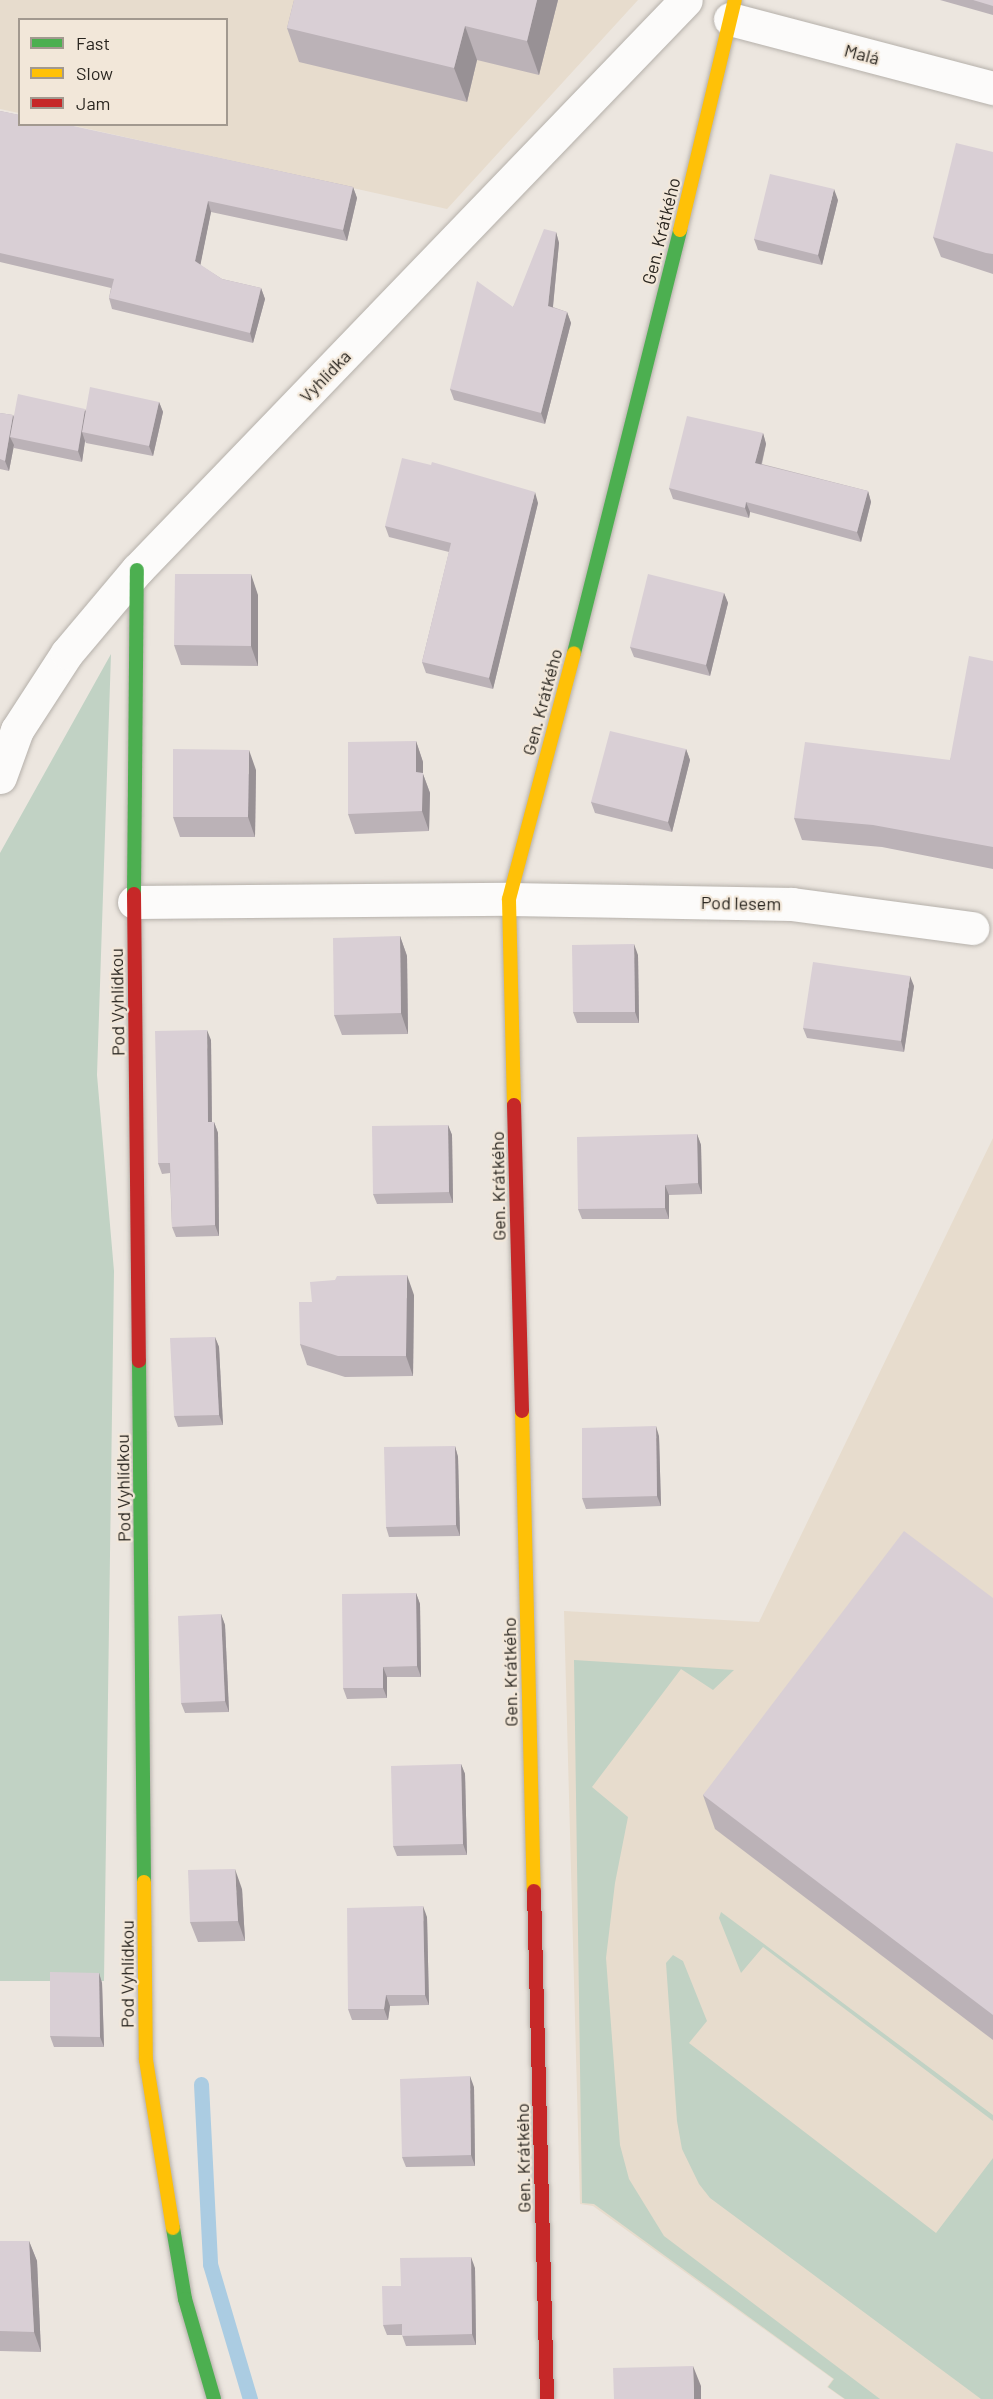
<!DOCTYPE html>
<html>
<head>
<meta charset="utf-8">
<style>
  body { margin:0 }
  #map { position:relative; width:993px; height:2399px; overflow:hidden; background:#ece6df; font-family:Barlow,sans-serif }
  div>[style] { position:absolute }
  .built>* { inset:0; background:#e7dccd }
  .green>* { inset:0; background:#c1d2c4 }
  .stream>* { height:15px; margin:-7.5px; padding:0 7.5px; transform-origin:7.5px; border-radius:7.5px; background:#abcce2 }
  .roads { filter:drop-shadow(0 0 2px #b5b0aa) drop-shadow(0 0 2px #b5b0aa) }
  .street>* { height:33px; margin:-16.5px; padding:0 16.5px; transform-origin:16.5px; border-radius:16.5px; background:#fcfbfa }
  .fast>* { height:14px; margin:-7px; padding:0 7px; transform-origin:7px; border-radius:7px; background:#4caf50 }
  .slow>* { height:14px; margin:-7px; padding:0 7px; transform-origin:7px; border-radius:7px; background:#ffc107 }
  .jam>* { height:14px; margin:-7px; padding:0 7px; transform-origin:7px; border-radius:7px; background:#c62828 }
  .wall>* { inset:0; background:#bbb2b7 }
  .shaded-wall>* { inset:0; background:#989195 }
  .building>* { inset:0; background:#d9cfd5 }
  span { translate:-50% -50%; white-space:nowrap; text-align:center; line-height:1.15; -webkit-text-stroke:4.5px #f2e7d9; paint-order:stroke }
  .street-label { font-size:18px; color:#29251f }
  .legend { position:absolute; left:18px; top:18px; width:210px; height:108px; box-sizing:border-box; background:#f2e7d9; border:2px solid #a2998f; margin:0; padding:8px 10px; list-style:none; font-size:18px; color:#29251f }
  .legend li { display:flex; align-items:center; gap:12px; height:30px }
  .legend b { width:30px; border:2px solid #a2998f }
</style>
</head>
<body>
<div id="map">
  <div class="built">
    <div style="clip-path:polygon(0 0,638px 0,447px 209px,71px 125px,226px 124px,226px 20px,20px 20px,19px 113px,0 109px)"></div>
    <div style="clip-path:polygon(993px 1138px,993px 2399px,844px 2399px,827px 2387px,833px 2379px,593px 2206px,580px 2204px,564px 1611px,759px 1622px)"></div>
  </div>
  <div class="green">
    <div style="clip-path:polygon(111px 654px,97px 1075px,114px 1271px,104px 1981px,0 1981px,0 853px)"></div>
    <div style="clip-path:polygon(574px 1660px,734px 1670px,713px 1690px,681px 1669px,592px 1787px,628px 1817px,615px 1883px,606px 1958px,620px 2145px,629px 2179px,664px 2236px,880px 2399px,845px 2399px,828px 2387px,834px 2379px,594px 2204px,582px 2203px)"></div>
    <div style="clip-path:polygon(721px 1912px,993px 2115px,993px 2121px,763px 1947px,741px 1973px,719px 1918px)"></div>
    <div style="clip-path:polygon(673px 1955px,683px 1961px,707px 2021px,689px 2043px,936px 2233px,993px 2158px,993px 2399px,981px 2399px,710px 2198px,699px 2184px,682px 2149px,677px 2121px,666px 1963px)"></div>
  </div>
  <div class="stream">
    <div style="left:201px;top:2084px;width:180px;rotate:87.1deg"></div>
    <div style="left:210px;top:2264px;width:141px;rotate:73.5deg"></div>
  </div>
  <div class="roads">
    <div class="street">
      <div style="left:730px;top:19px;width:272px;rotate:14.7deg"></div>
      <div style="left:0;top:777px;width:50px;rotate:-70.1deg"></div>
      <div style="left:17px;top:730px;width:92px;rotate:-57deg"></div>
      <div style="left:67px;top:653px;width:109px;rotate:-49.9deg"></div>
      <div style="left:137px;top:570px;width:791px;rotate:-46.08deg"></div>
      <div style="left:134px;top:902px;width:375px;rotate:-0.5deg"></div>
      <div style="left:509px;top:899px;width:283px;rotate:1deg"></div>
      <div style="left:792px;top:904px;width:182px;rotate:7.6deg"></div>
    </div>
    <div class="fast">
      <div style="left:574px;top:653px;width:436px;rotate:-75.9deg"></div>
      <div style="left:134px;top:894px;width:324px;rotate:-89.5deg"></div>
      <div style="left:139px;top:1361px;width:521px;rotate:89.45deg"></div>
      <div style="left:173px;top:2228px;width:72px;rotate:80.4deg"></div>
      <div style="left:185px;top:2299px;width:104px;rotate:73.8deg"></div>
    </div>
    <div class="slow">
      <div style="left:680px;top:230px;width:236px;rotate:-76.6deg"></div>
      <div style="left:514px;top:1105px;width:206px;rotate:-91.4deg"></div>
      <div style="left:509px;top:899px;width:254px;rotate:-75.2deg"></div>
      <div style="left:522px;top:1411px;width:480px;rotate:88.6deg"></div>
      <div style="left:144px;top:1882px;width:178px;rotate:89.4deg"></div>
      <div style="left:146px;top:2060px;width:170px;rotate:80.9deg"></div>
    </div>
    <div class="jam">
      <div style="left:134px;top:894px;width:467px;rotate:89.4deg"></div>
      <div style="left:514px;top:1105px;width:306px;rotate:88.5deg"></div>
      <div style="left:534px;top:1891px;width:508px;rotate:88.53deg"></div>
    </div>
  </div>
  <div class="wall">
    <div style="clip-path:polygon(294px 0,558px 0,539px 75px,477px 60px,467px 102px,299px 62px,287px 28px)"></div>
    <div style="clip-path:polygon(940px 0,993px 0,993px 15px)"></div>
    <div style="clip-path:polygon(0 111px,353px 187px,357px 198px,347px 241px,211px 212px,200px 265px,222px 279px,261px 288px,265px 299px,253px 343px,112px 309px,109px 298px,111px 288px,0 262px)"></div>
    <div style="clip-path:polygon(993px 152px,993px 274px,941px 257px,933px 237px)"></div>
    <div style="clip-path:polygon(838px 200px,822px 265px,758px 250px,754px 239px)"></div>
    <div style="clip-path:polygon(556px 232px,559px 243px,553px 307px,567px 312px,571px 323px,545px 424px,454px 400px,450px 389px,513px 307px)"></div>
    <div style="clip-path:polygon(159px 402px,163px 412px,153px 456px,86px 443px,85px 441px,82px 462px,14px 448px,14px 445px,9px 471px,0 469px,0 413px,13px 415px,14px 417px,86px 411px)"></div>
    <div style="clip-path:polygon(763px 433px,766px 444px,762px 464px,868px 491px,871px 502px,861px 542px,750px 512px,749px 518px,673px 499px,669px 488px)"></div>
    <div style="clip-path:polygon(538px 503px,493px 689px,426px 673px,422px 662px,449px 552px,389px 537px,385px 526px)"></div>
    <div style="clip-path:polygon(724px 593px,728px 603px,710px 676px,634px 657px,630px 647px)"></div>
    <div style="clip-path:polygon(258px 595px,258px 666px,181px 665px,174px 645px)"></div>
    <div style="clip-path:polygon(993px 661px,993px 869px,882px 847px,802px 840px,794px 818px,950px 760px)"></div>
    <div style="clip-path:polygon(416px 741px,423px 762px,423px 774px,430px 793px,429px 831px,355px 834px,348px 814px)"></div>
    <div style="clip-path:polygon(686px 749px,690px 760px,672px 832px,595px 813px,591px 802px)"></div>
    <div style="clip-path:polygon(256px 770px,255px 837px,180px 837px,173px 817px)"></div>
    <div style="clip-path:polygon(400px 936px,407px 956px,408px 1034px,342px 1035px,334px 1015px)"></div>
    <div style="clip-path:polygon(638px 955px,639px 1023px,577px 1023px,573px 1012px)"></div>
    <div style="clip-path:polygon(914px 986px,904px 1052px,807px 1038px,803px 1028px)"></div>
    <div style="clip-path:polygon(211px 1040px,212px 1122px,214px 1122px,218px 1133px,219px 1236px,176px 1237px,172px 1227px,170px 1173px,162px 1174px,158px 1163px)"></div>
    <div style="clip-path:polygon(448px 1125px,452px 1135px,453px 1203px,377px 1204px,373px 1194px)"></div>
    <div style="clip-path:polygon(697px 1134px,701px 1145px,702px 1194px,669px 1195px,669px 1219px,582px 1219px,578px 1209px)"></div>
    <div style="clip-path:polygon(414px 1295px,413px 1376px,345px 1377px,307px 1365px,300px 1344px)"></div>
    <div style="clip-path:polygon(215px 1337px,219px 1347px,223px 1425px,178px 1427px,174px 1416px)"></div>
    <div style="clip-path:polygon(659px 1436px,661px 1506px,586px 1509px,582px 1498px)"></div>
    <div style="clip-path:polygon(455px 1446px,458px 1457px,460px 1536px,389px 1537px,386px 1527px)"></div>
    <div style="clip-path:polygon(416px 1593px,420px 1604px,421px 1677px,387px 1677px,387px 1698px,347px 1699px,343px 1688px)"></div>
    <div style="clip-path:polygon(993px 1598px,993px 2040px,715px 1829px,703px 1795px)"></div>
    <div style="clip-path:polygon(221px 1614px,225px 1625px,229px 1712px,185px 1713px,181px 1703px)"></div>
    <div style="clip-path:polygon(461px 1764px,465px 1774px,467px 1855px,397px 1856px,393px 1846px)"></div>
    <div style="clip-path:polygon(242px 1889px,245px 1941px,198px 1942px,190px 1922px)"></div>
    <div style="clip-path:polygon(427px 1917px,429px 2005px,390px 2006px,388px 2020px,352px 2020px,348px 2009px)"></div>
    <div style="clip-path:polygon(99px 1973px,102px 1983px,104px 2047px,54px 2047px,50px 2036px)"></div>
    <div style="clip-path:polygon(474px 2087px,475px 2166px,406px 2167px,402px 2157px)"></div>
    <div style="clip-path:polygon(0 2241px,29px 2241px,37px 2261px,41px 2352px,0 2351px)"></div>
    <div style="clip-path:polygon(475px 2268px,476px 2345px,406px 2346px,402px 2335px,387px 2335px,383px 2325px,401px 2286px)"></div>
  </div>
  <div class="shaded-wall">
    <div style="clip-path:polygon(537px 0,558px 0,539px 75px,527px 41px)"></div>
    <div style="clip-path:polygon(465px 26px,477px 60px,467px 102px,454px 68px)"></div>
    <div style="clip-path:polygon(353px 187px,357px 198px,347px 241px,343px 230px)"></div>
    <div style="clip-path:polygon(834px 189px,838px 200px,822px 265px,818px 255px)"></div>
    <div style="clip-path:polygon(208px 201px,211px 212px,199px 272px,195px 261px)"></div>
    <div style="clip-path:polygon(556px 232px,559px 243px,552px 316px,548px 306px)"></div>
    <div style="clip-path:polygon(261px 288px,265px 299px,253px 343px,250px 333px)"></div>
    <div style="clip-path:polygon(567px 312px,571px 323px,545px 424px,541px 413px)"></div>
    <div style="clip-path:polygon(159px 402px,163px 412px,153px 456px,149px 446px)"></div>
    <div style="clip-path:polygon(85px 409px,89px 420px,82px 432px,85px 441px,82px 462px,78px 451px)"></div>
    <div style="clip-path:polygon(13px 415px,17px 426px,10px 437px,14px 445px,9px 471px,5px 461px)"></div>
    <div style="clip-path:polygon(763px 433px,766px 444px,759px 474px,755px 463px)"></div>
    <div style="clip-path:polygon(868px 491px,871px 502px,861px 542px,857px 532px)"></div>
    <div style="clip-path:polygon(535px 492px,538px 503px,493px 689px,489px 678px)"></div>
    <div style="clip-path:polygon(746px 502px,750px 512px,749px 518px,745px 508px)"></div>
    <div style="clip-path:polygon(251px 574px,258px 595px,258px 666px,251px 646px)"></div>
    <div style="clip-path:polygon(724px 593px,728px 603px,710px 676px,706px 665px)"></div>
    <div style="clip-path:polygon(416px 741px,423px 762px,423px 774px,430px 793px,429px 831px,422px 811px,416px 772px)"></div>
    <div style="clip-path:polygon(686px 749px,690px 760px,672px 832px,668px 822px)"></div>
    <div style="clip-path:polygon(249px 750px,256px 770px,255px 837px,248px 817px)"></div>
    <div style="clip-path:polygon(400px 936px,407px 956px,408px 1034px,401px 1013px)"></div>
    <div style="clip-path:polygon(634px 944px,638px 955px,639px 1023px,635px 1012px)"></div>
    <div style="clip-path:polygon(910px 976px,914px 986px,904px 1052px,901px 1041px)"></div>
    <div style="clip-path:polygon(207px 1030px,211px 1040px,212px 1133px,208px 1122px)"></div>
    <div style="clip-path:polygon(214px 1122px,218px 1133px,219px 1236px,215px 1225px)"></div>
    <div style="clip-path:polygon(448px 1125px,452px 1135px,453px 1203px,449px 1192px)"></div>
    <div style="clip-path:polygon(697px 1134px,701px 1145px,702px 1194px,698px 1183px)"></div>
    <div style="clip-path:polygon(665px 1185px,669px 1195px,669px 1219px,665px 1208px)"></div>
    <div style="clip-path:polygon(407px 1275px,414px 1295px,413px 1376px,406px 1356px)"></div>
    <div style="clip-path:polygon(215px 1337px,219px 1347px,223px 1425px,219px 1415px)"></div>
    <div style="clip-path:polygon(656px 1426px,659px 1436px,661px 1506px,657px 1496px)"></div>
    <div style="clip-path:polygon(455px 1446px,458px 1457px,460px 1536px,456px 1525px)"></div>
    <div style="clip-path:polygon(416px 1593px,420px 1604px,421px 1677px,417px 1666px)"></div>
    <div style="clip-path:polygon(221px 1614px,225px 1625px,229px 1712px,225px 1701px)"></div>
    <div style="clip-path:polygon(383px 1667px,387px 1677px,387px 1698px,383px 1688px)"></div>
    <div style="clip-path:polygon(461px 1764px,465px 1774px,467px 1855px,463px 1844px)"></div>
    <div style="clip-path:polygon(235px 1869px,242px 1889px,245px 1941px,238px 1921px)"></div>
    <div style="clip-path:polygon(423px 1906px,427px 1917px,429px 2005px,425px 1995px)"></div>
    <div style="clip-path:polygon(99px 1973px,102px 1983px,104px 2047px,100px 2037px)"></div>
    <div style="clip-path:polygon(386px 1995px,390px 2006px,388px 2020px,384px 2009px)"></div>
    <div style="clip-path:polygon(470px 2076px,474px 2087px,475px 2166px,471px 2155px)"></div>
    <div style="clip-path:polygon(29px 2241px,37px 2261px,41px 2352px,34px 2332px)"></div>
    <div style="clip-path:polygon(471px 2257px,475px 2268px,476px 2345px,472px 2334px)"></div>
    <div style="clip-path:polygon(693px 2366px,701px 2386px,701px 2399px,694px 2399px)"></div>
  </div>
  <div class="building">
    <div style="clip-path:polygon(294px 0,537px 0,527px 41px,465px 26px,454px 68px,287px 28px)"></div>
    <div style="clip-path:polygon(973px 0,993px 0,993px 6px)"></div>
    <div style="clip-path:polygon(0 111px,20px 115px,20px 124px,64px 124px,353px 187px,343px 230px,208px 201px,195px 261px,222px 279px,261px 288px,250px 333px,109px 298px,114px 279px,0 253px)"></div>
    <div style="clip-path:polygon(956px 143px,993px 152px,993px 254px,986px 253px,933px 237px)"></div>
    <div style="clip-path:polygon(770px 174px,834px 189px,818px 255px,754px 239px)"></div>
    <div style="clip-path:polygon(544px 229px,556px 232px,548px 306px,567px 312px,541px 413px,450px 389px,477px 281px,513px 307px)"></div>
    <div style="clip-path:polygon(90px 387px,159px 402px,149px 446px,82px 432px)"></div>
    <div style="clip-path:polygon(18px 394px,85px 409px,78px 451px,10px 437px)"></div>
    <div style="clip-path:polygon(0 413px,13px 415px,5px 461px,0 459px)"></div>
    <div style="clip-path:polygon(687px 416px,763px 433px,755px 463px,868px 491px,857px 532px,746px 502px,745px 508px,669px 488px)"></div>
    <div style="clip-path:polygon(402px 458px,431px 465px,432px 462px,535px 492px,489px 678px,422px 662px,451px 543px,385px 526px)"></div>
    <div style="clip-path:polygon(175px 574px,251px 574px,251px 646px,174px 645px)"></div>
    <div style="clip-path:polygon(648px 574px,724px 593px,706px 665px,630px 647px)"></div>
    <div style="clip-path:polygon(969px 656px,993px 661px,993px 847px,873px 825px,794px 818px,805px 742px,950px 760px)"></div>
    <div style="clip-path:polygon(610px 731px,686px 749px,668px 822px,591px 802px)"></div>
    <div style="clip-path:polygon(416px 741px,416px 772px,423px 773px,422px 811px,348px 814px,348px 742px)"></div>
    <div style="clip-path:polygon(173px 749px,249px 750px,248px 817px,173px 817px)"></div>
    <div style="clip-path:polygon(400px 936px,401px 1013px,334px 1015px,333px 938px)"></div>
    <div style="clip-path:polygon(634px 944px,635px 1012px,573px 1012px,572px 945px)"></div>
    <div style="clip-path:polygon(813px 962px,910px 976px,901px 1041px,803px 1028px)"></div>
    <div style="clip-path:polygon(207px 1030px,208px 1122px,214px 1122px,215px 1225px,172px 1227px,170px 1163px,158px 1163px,155px 1031px)"></div>
    <div style="clip-path:polygon(448px 1125px,449px 1192px,373px 1194px,372px 1126px)"></div>
    <div style="clip-path:polygon(697px 1134px,698px 1183px,665px 1185px,665px 1208px,578px 1209px,577px 1137px)"></div>
    <div style="clip-path:polygon(407px 1275px,406px 1356px,338px 1356px,300px 1344px,299px 1302px,312px 1302px,310px 1282px,335px 1280px,337px 1276px)"></div>
    <div style="clip-path:polygon(215px 1337px,219px 1415px,174px 1416px,170px 1338px)"></div>
    <div style="clip-path:polygon(656px 1426px,657px 1496px,582px 1498px,582px 1428px)"></div>
    <div style="clip-path:polygon(455px 1446px,456px 1525px,386px 1527px,384px 1447px)"></div>
    <div style="clip-path:polygon(904px 1531px,993px 1598px,993px 2015px,703px 1795px)"></div>
    <div style="clip-path:polygon(416px 1593px,417px 1666px,383px 1667px,383px 1688px,343px 1688px,342px 1594px)"></div>
    <div style="clip-path:polygon(221px 1614px,225px 1701px,181px 1703px,178px 1616px)"></div>
    <div style="clip-path:polygon(461px 1764px,463px 1844px,393px 1846px,391px 1766px)"></div>
    <div style="clip-path:polygon(235px 1869px,238px 1921px,190px 1922px,188px 1870px)"></div>
    <div style="clip-path:polygon(423px 1906px,425px 1995px,386px 1995px,384px 2009px,348px 2009px,347px 1908px)"></div>
    <div style="clip-path:polygon(50px 1972px,99px 1973px,100px 2037px,50px 2036px)"></div>
    <div style="clip-path:polygon(470px 2076px,471px 2155px,402px 2157px,400px 2079px)"></div>
    <div style="clip-path:polygon(0 2241px,29px 2241px,34px 2332px,0 2331px)"></div>
    <div style="clip-path:polygon(471px 2257px,472px 2334px,402px 2336px,402px 2324px,383px 2325px,382px 2286px,401px 2286px,400px 2258px)"></div>
    <div style="clip-path:polygon(693px 2366px,694px 2399px,614px 2399px,613px 2368px)"></div>
  </div>
  <div class="street-label">
    <span style="left:862px;top:54px;rotate:15deg">Malá</span>
    <span style="left:661px;top:231px;rotate:-76deg">Gen. Krátkého</span>
    <span style="left:325px;top:376px;rotate:-46deg">Vyhlídka</span>
    <span style="left:542px;top:702px;rotate:-75deg">Gen. Krátkého</span>
    <span style="left:741px;top:903px;rotate:1deg">Pod lesem</span>
    <span style="left:117px;top:1002px;rotate:-91deg">Pod Vyhlídkou</span>
    <span style="left:498px;top:1186px;rotate:-91deg">Gen. Krátkého</span>
    <span style="left:123px;top:1488px;rotate:-91deg">Pod Vyhlídkou</span>
    <span style="left:510px;top:1672px;rotate:-91deg">Gen. Krátkého</span>
    <span style="left:127px;top:1974px;rotate:-90deg">Pod Vyhlídkou</span>
    <span style="left:523px;top:2158px;rotate:-91deg">Gen. Krátkého</span>
  </div>
  <ul class="legend">
  <li><b style="height:8px;background:#4caf50"></b>Fast</li>
  <li><b style="height:8px;background:#ffc107"></b>Slow</li>
  <li><b style="height:8px;background:#c62828"></b>Jam</li>
  </ul>
</div>
</body>
</html>
